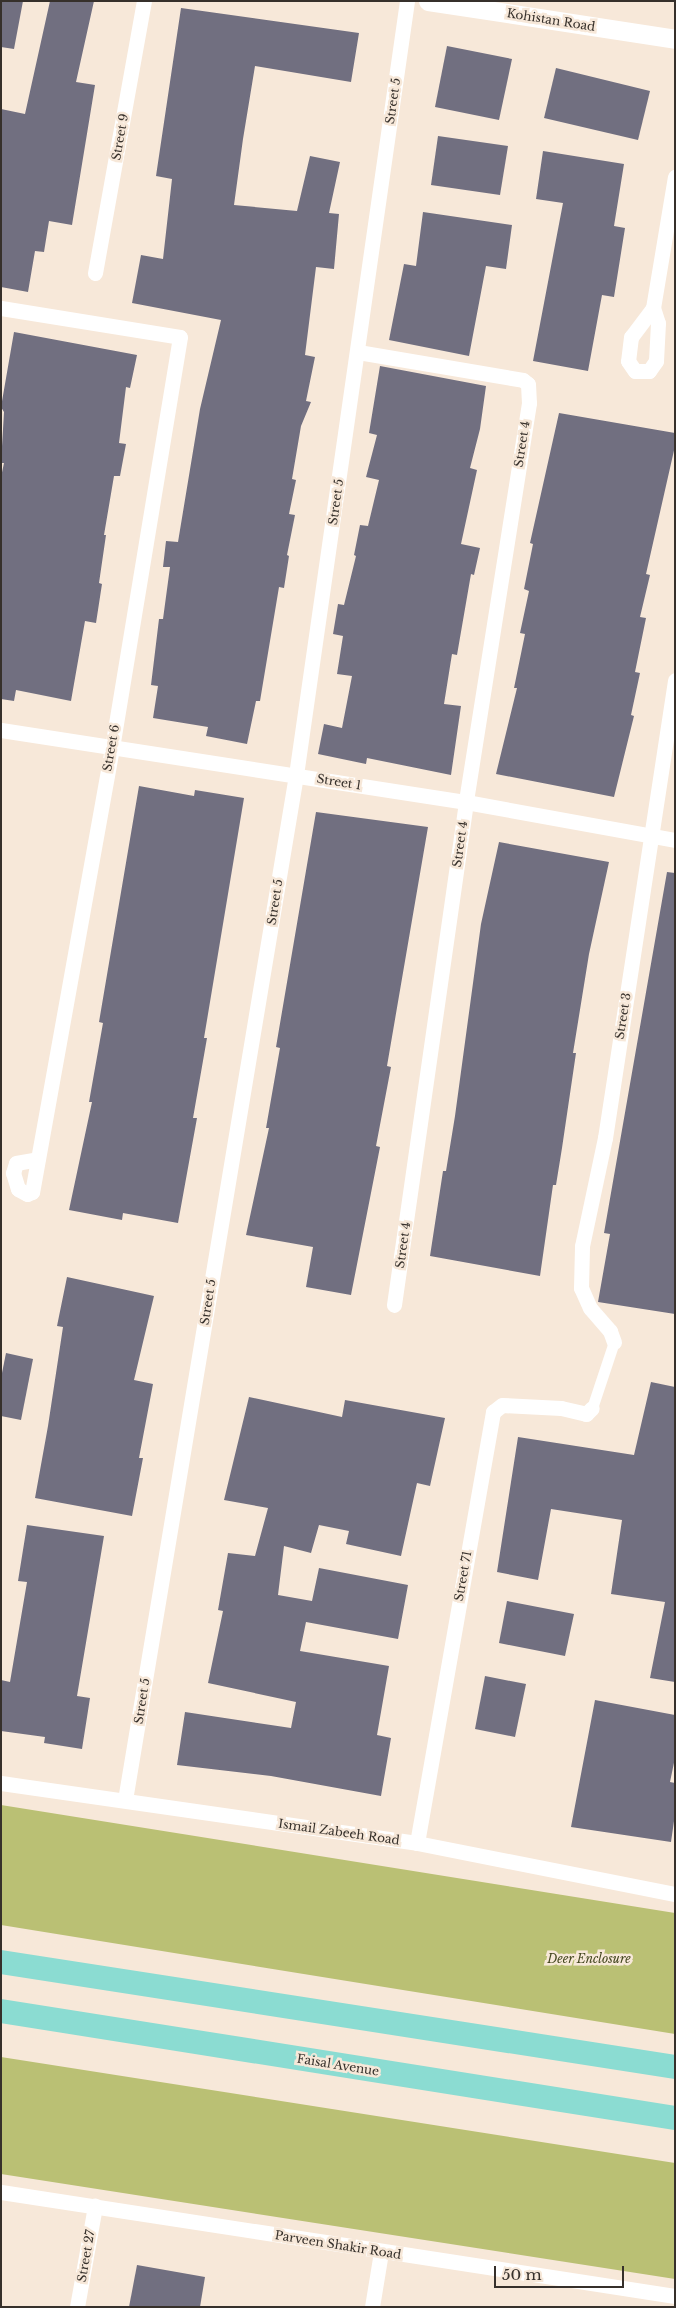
<!DOCTYPE html>
<html>
<head>
<meta charset="utf-8">
<style>
  body { margin:0 }
  #map { position:relative; width:676px; height:2308px; overflow:hidden; background:#f7e8d9; font-family:"Libre Baskerville",serif }
  div>[style] { position:absolute }
  .green>* { inset:0; background:#bac074 }
  .building>* { inset:0; background:#716f80 }
  .pedestrian>* { height:11px; margin:-5.5px; padding:0 5.5px; transform-origin:5.5px; border-radius:5.5px; background:#fff }
  .minor>* { height:15px; margin:-7.5px; padding:0 7.5px; transform-origin:7.5px; border-radius:7.5px; background:#fff }
  .tertiary>* { height:19px; margin:-9.5px; padding:0 9.5px; transform-origin:9.5px; border-radius:9.5px; background:#fff }
  .primary>* { height:24px; margin:-12px; padding:0 12px; transform-origin:12px; border-radius:12px; background:#8bdcd2 }
  span { translate:-50% -50%; white-space:nowrap; text-align:center; line-height:1.15; -webkit-text-stroke:5px #f7e8d9; paint-order:stroke }
  .street-label { font-size:12px; color:#36302b }
  .park-label { font-size:12px; color:#43461f; font-style:italic }
  .frame { position:absolute; inset:0; border:2px solid #36302b; pointer-events:none }
  .scale { position:absolute; left:494px; top:2266px; width:130px; height:22px; box-sizing:border-box; border:2px solid #36302b; border-top:0; padding-left:6px; font-size:15px; line-height:18px; white-space:nowrap; color:#36302b; -webkit-text-stroke:4px #f7e8d9; paint-order:stroke }
</style>
</head>
<body>
<div id="map">
  <div class="green">
    <div style="clip-path:polygon(1px 1805px,675px 1913px,675px 2034px,1px 1925px)"></div>
    <div style="clip-path:polygon(1px 2057px,675px 2163px,675px 2279px,1px 2174px)"></div>
  </div>
  <div class="building">
    <div style="clip-path:polygon(1px 1px,23px 1px,14px 49px,1px 47px)"></div>
    <div style="clip-path:polygon(50px 1px,94px 1px,76px 82px,95px 85px,72px 225px,49px 221px,44px 252px,35px 251px,28px 292px,1px 287px,1px 109px,25px 114px)"></div>
    <div style="clip-path:polygon(181px 8px,359px 33px,351px 82px,255px 66px,243px 139px,234px 205px,297px 211px,310px 156px,340px 162px,329px 213px,339px 214px,334px 269px,316px 267px,305px 355px,315px 357px,306px 401px,311px 402px,301px 426px,292px 479px,296px 480px,289px 514px,295px 515px,287px 555px,289px 556px,284px 588px,279px 587px,260px 701px,256px 701px,247px 744px,206px 736px,208px 727px,153px 718px,158px 686px,151px 685px,159px 619px,163px 619px,170px 567px,163px 567px,166px 541px,178px 542px,200px 409px,221px 320px,132px 303px,141px 255px,163px 259px,172px 179px,156px 176px)"></div>
    <div style="clip-path:polygon(447px 46px,512px 59px,499px 120px,435px 107px)"></div>
    <div style="clip-path:polygon(556px 68px,650px 91px,638px 140px,544px 118px)"></div>
    <div style="clip-path:polygon(438px 136px,508px 146px,500px 195px,431px 185px)"></div>
    <div style="clip-path:polygon(543px 151px,624px 164px,614px 226px,625px 228px,614px 297px,602px 295px,588px 371px,533px 361px,563px 203px,536px 199px)"></div>
    <div style="clip-path:polygon(423px 212px,512px 225px,506px 269px,486px 266px,469px 356px,389px 340px,404px 264px,416px 266px)"></div>
    <div style="clip-path:polygon(14px 332px,137px 355px,130px 388px,126px 387px,119px 443px,126px 444px,120px 476px,114px 476px,104px 535px,106px 535px,99px 583px,102px 584px,96px 623px,85px 621px,71px 701px,16px 690px,14px 701px,1px 699px,1px 477px,4px 463px,1px 463px,4px 412px,1px 407px)"></div>
    <div style="clip-path:polygon(380px 366px,486px 386px,480px 429px,470px 468px,477px 470px,461px 544px,480px 548px,474px 575px,471px 574px,457px 655px,452px 654px,444px 704px,461px 706px,451px 775px,367px 758px,366px 764px,318px 754px,324px 724px,342px 728px,352px 676px,337px 674px,343px 636px,333px 634px,338px 604px,344px 605px,356px 556px,354px 555px,360px 525px,368px 526px,379px 480px,366px 477px,377px 435px,369px 433px)"></div>
    <div style="clip-path:polygon(559px 413px,675px 433px,675px 446px,646px 574px,650px 575px,640px 617px,646px 618px,635px 672px,640px 673px,631px 715px,634px 716px,614px 797px,496px 774px,517px 688px,514px 688px,525px 634px,520px 633px,529px 591px,524px 589px,533px 544px,530px 543px)"></div>
    <div style="clip-path:polygon(139px 786px,194px 796px,195px 790px,244px 798px,204px 1038px,207px 1038px,193px 1118px,197px 1118px,178px 1223px,123px 1213px,122px 1220px,69px 1210px,92px 1102px,89px 1102px,103px 1023px,99px 1022px)"></div>
    <div style="clip-path:polygon(316px 812px,428px 827px,387px 1066px,391px 1067px,376px 1146px,380px 1147px,351px 1295px,306px 1287px,313px 1247px,246px 1235px,269px 1128px,266px 1128px,280px 1048px,276px 1047px)"></div>
    <div style="clip-path:polygon(499px 842px,609px 862px,589px 954px,573px 1053px,576px 1053px,562px 1148px,556px 1185px,553px 1185px,540px 1276px,430px 1256px,443px 1171px,446px 1171px,455px 1116px,481px 924px)"></div>
    <div style="clip-path:polygon(667px 872px,675px 873px,675px 1314px,598px 1302px,610px 1234px,604px 1233px)"></div>
    <div style="clip-path:polygon(67px 1277px,154px 1296px,134px 1380px,153px 1384px,139px 1458px,143px 1458px,132px 1516px,35px 1498px,48px 1426px,63px 1327px,57px 1326px)"></div>
    <div style="clip-path:polygon(6px 1353px,33px 1359px,21px 1420px,1px 1416px,1px 1378px)"></div>
    <div style="clip-path:polygon(651px 1382px,675px 1387px,675px 1682px,650px 1678px,665px 1602px,611px 1594px,622px 1520px,551px 1509px,538px 1580px,497px 1572px,518px 1437px,634px 1455px)"></div>
    <div style="clip-path:polygon(249px 1397px,342px 1417px,345px 1400px,445px 1418px,430px 1486px,417px 1483px,401px 1556px,346px 1544px,349px 1531px,319px 1525px,311px 1553px,284px 1546px,278px 1595px,312px 1601px,319px 1568px,408px 1585px,398px 1639px,306px 1622px,300px 1651px,389px 1666px,377px 1735px,391px 1738px,381px 1796px,271px 1776px,177px 1765px,185px 1712px,291px 1728px,296px 1702px,208px 1683px,223px 1611px,218px 1610px,228px 1553px,255px 1556px,268px 1508px,224px 1500px)"></div>
    <div style="clip-path:polygon(27px 1525px,104px 1536px,77px 1696px,90px 1698px,82px 1749px,44px 1743px,45px 1737px,1px 1731px,1px 1680px,10px 1682px,27px 1582px,18px 1581px)"></div>
    <div style="clip-path:polygon(507px 1601px,574px 1614px,565px 1656px,499px 1643px)"></div>
    <div style="clip-path:polygon(485px 1676px,526px 1684px,515px 1737px,475px 1729px)"></div>
    <div style="clip-path:polygon(595px 1700px,675px 1715px,675px 1758px,670px 1782px,675px 1783px,675px 1814px,671px 1842px,571px 1827px)"></div>
    <div style="clip-path:polygon(137px 2265px,205px 2277px,200px 2307px,129px 2307px)"></div>
  </div>
  <div class="pedestrian">
    <div style="left:592px;top:1408px;width:70px;rotate:-71.6deg"></div>
  </div>
  <div class="minor">
    <div style="left:95px;top:273px;width:276px;rotate:-79.8deg"></div>
    <div style="left:1px;top:308px;width:181px;rotate:9.2deg"></div>
    <div style="left:180px;top:337px;width:417px;rotate:99.4deg"></div>
    <div style="left:112px;top:748px;width:451px;rotate:100.2deg"></div>
    <div style="left:32px;top:1192px;width:5px;rotate:158deg"></div>
    <div style="left:27px;top:1194px;width:10px;rotate:-151deg"></div>
    <div style="left:18px;top:1189px;width:17px;rotate:-107deg"></div>
    <div style="left:13px;top:1173px;width:10px;rotate:-73deg"></div>
    <div style="left:16px;top:1163px;width:22px;rotate:-10deg"></div>
    <div style="left:653px;top:308px;width:36px;rotate:127deg"></div>
    <div style="left:631px;top:337px;width:24px;rotate:97deg"></div>
    <div style="left:628px;top:361px;width:12px;rotate:55deg"></div>
    <div style="left:635px;top:371px;width:14px"></div>
    <div style="left:649px;top:371px;width:12px;rotate:-55deg"></div>
    <div style="left:656px;top:361px;width:38px;rotate:-87deg"></div>
    <div style="left:658px;top:323px;width:16px;rotate:-108deg"></div>
    <div style="left:653px;top:308px;width:133px;rotate:-80.5deg"></div>
    <div style="left:358px;top:352px;width:167px;rotate:9.6deg"></div>
    <div style="left:523px;top:380px;width:6px;rotate:39deg"></div>
    <div style="left:528px;top:384px;width:19px;rotate:87deg"></div>
    <div style="left:529px;top:403px;width:404px;rotate:99deg"></div>
    <div style="left:466px;top:802px;width:508px;rotate:98.15deg"></div>
    <div style="left:1px;top:730px;width:471px;rotate:8.8deg"></div>
    <div style="left:466px;top:802px;width:212px;rotate:10.3deg"></div>
    <div style="left:614px;top:1342px;width:12px;rotate:-110deg"></div>
    <div style="left:610px;top:1331px;width:30px;rotate:-131deg"></div>
    <div style="left:590px;top:1308px;width:22px;rotate:-114deg"></div>
    <div style="left:581px;top:1288px;width:42px;rotate:-88.6deg"></div>
    <div style="left:582px;top:1246px;width:110px;rotate:-78deg"></div>
    <div style="left:605px;top:1138px;width:463px;rotate:-81.3deg"></div>
    <div style="left:1px;top:1783px;width:420px;rotate:8.2deg"></div>
    <div style="left:417px;top:1843px;width:263px;rotate:11.2deg"></div>
    <div style="left:125px;top:1800px;width:1039px;rotate:-80.53deg"></div>
    <div style="left:296px;top:775px;width:782px;rotate:-81.84deg"></div>
    <div style="left:417px;top:1843px;width:438px;rotate:-80deg"></div>
    <div style="left:493px;top:1412px;width:11px;rotate:-38deg"></div>
    <div style="left:502px;top:1405px;width:59px;rotate:2.9deg"></div>
    <div style="left:561px;top:1408px;width:26px;rotate:13deg"></div>
    <div style="left:586px;top:1414px;width:8px;rotate:-45deg"></div>
    <div style="left:1px;top:2192px;width:682px;rotate:8.77deg"></div>
    <div style="left:77px;top:2307px;width:103px;rotate:-79.9deg"></div>
    <div style="left:372px;top:2307px;width:56px;rotate:-80.7deg"></div>
  </div>
  <div class="tertiary">
    <div style="left:428px;top:1px;width:250px;rotate:8.7deg"></div>
  </div>
  <div class="primary">
    <div style="left:1px;top:1962px;width:682px;rotate:8.85deg"></div>
    <div style="left:1px;top:2011px;width:682px;rotate:9.02deg"></div>
  </div>
  <div class="street-label">
    <span style="left:551px;top:20px;rotate:9deg">Kohistan Road</span>
    <span style="left:393px;top:101px;rotate:-82deg">Street 5</span>
    <span style="left:120px;top:137px;rotate:-80deg">Street 9</span>
    <span style="left:522px;top:444px;rotate:-81deg">Street 4</span>
    <span style="left:336px;top:502px;rotate:-82deg">Street 5</span>
    <span style="left:111px;top:748px;rotate:-80deg">Street 6</span>
    <span style="left:339px;top:782px;rotate:9deg">Street 1</span>
    <span style="left:460px;top:844px;rotate:-82deg">Street 4</span>
    <span style="left:275px;top:902px;rotate:-81deg">Street 5</span>
    <span style="left:623px;top:1016px;rotate:-81deg">Street 3</span>
    <span style="left:403px;top:1245px;rotate:-82deg">Street 4</span>
    <span style="left:208px;top:1302px;rotate:-81deg">Street 5</span>
    <span style="left:463px;top:1576px;rotate:-80deg">Street 71</span>
    <span style="left:142px;top:1701px;rotate:-81deg">Street 5</span>
    <span style="left:339px;top:1832px;rotate:8deg">Ismail Zabeeh Road</span>
    <span style="left:338px;top:2065px;rotate:9deg">Faisal Avenue</span>
    <span style="left:338px;top:2245px;rotate:9deg">Parveen Shakir Road</span>
    <span style="left:86px;top:2256px;rotate:-80deg">Street 27</span>
  </div>
  <div class="park-label">
    <span style="left:589px;top:1959px">Deer Enclosure</span>
  </div>
  <div class="frame"></div>
  <div class="scale">50 m</div>
</div>
</body>
</html>
